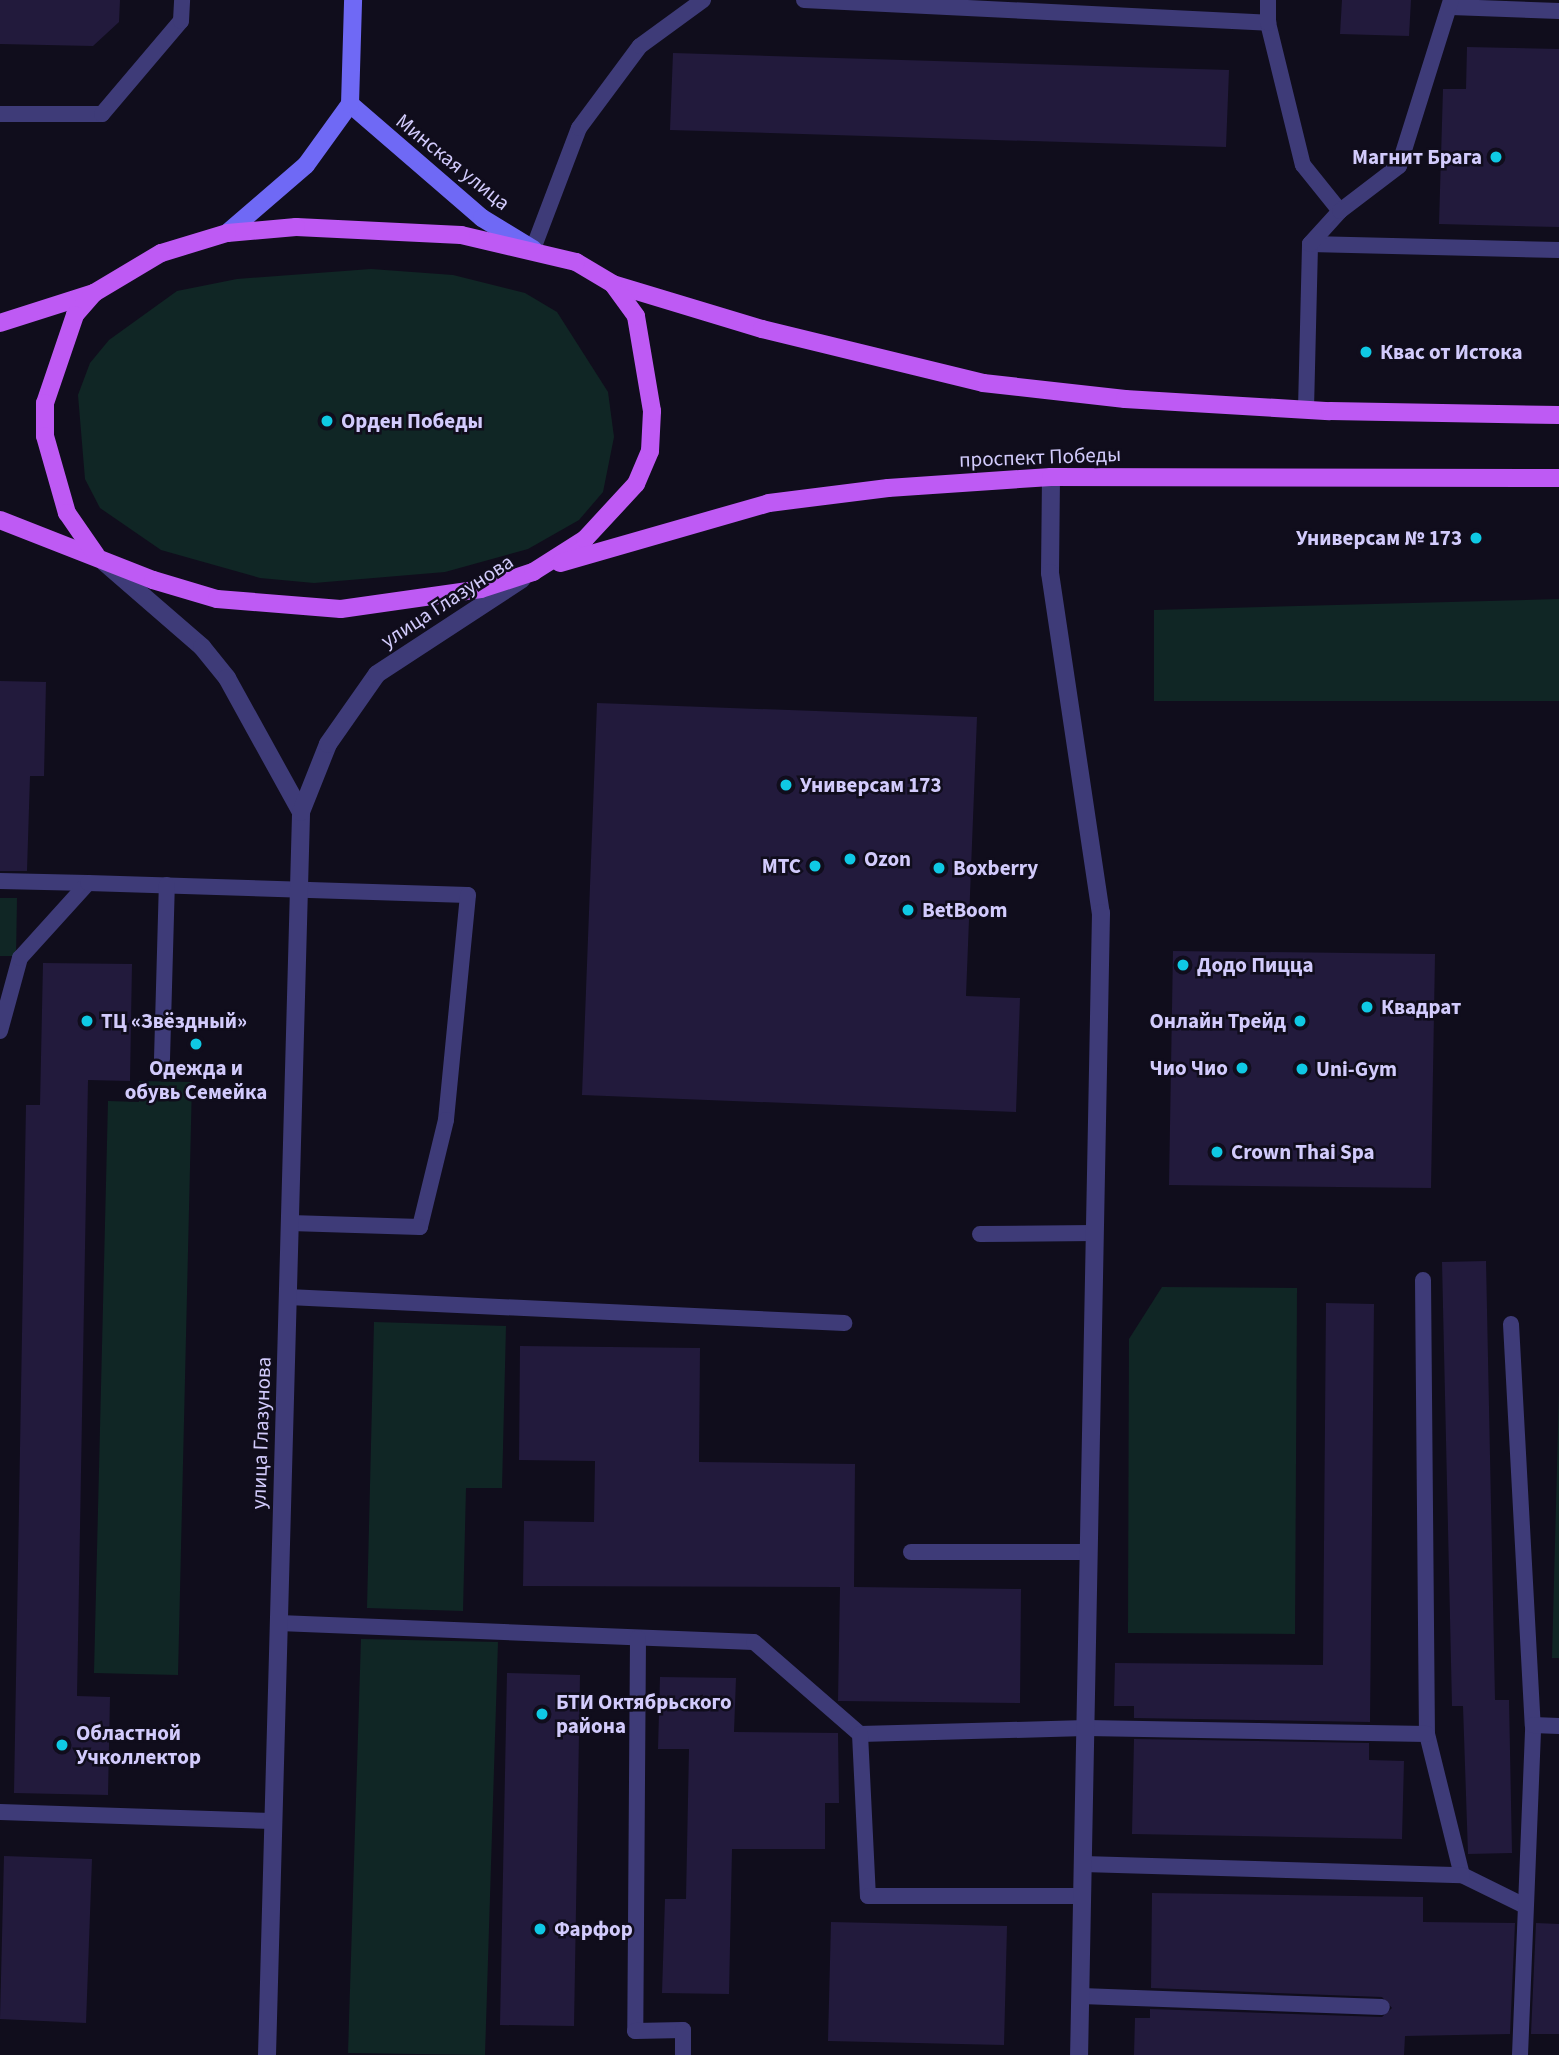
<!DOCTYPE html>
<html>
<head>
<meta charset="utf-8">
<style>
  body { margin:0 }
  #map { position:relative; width:1559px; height:2055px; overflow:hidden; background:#100d1c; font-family:"Source Sans 3",sans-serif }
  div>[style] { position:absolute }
  .green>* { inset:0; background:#102625 }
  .building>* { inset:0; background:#221a3c }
  .service>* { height:16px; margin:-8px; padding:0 8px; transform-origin:8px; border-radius:8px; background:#3e3b78 }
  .minor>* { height:18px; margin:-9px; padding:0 9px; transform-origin:9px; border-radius:9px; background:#3e3b78 }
  .secondary>* { height:18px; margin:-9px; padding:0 9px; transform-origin:9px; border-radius:9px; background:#6f69f5 }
  .primary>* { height:18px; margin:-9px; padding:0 9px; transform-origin:9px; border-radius:9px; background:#be5af4 }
  .dots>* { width:19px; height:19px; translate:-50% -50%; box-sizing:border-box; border:4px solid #100d1c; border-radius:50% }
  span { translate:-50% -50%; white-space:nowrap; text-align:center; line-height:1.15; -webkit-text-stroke:5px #100d1c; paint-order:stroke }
  .poi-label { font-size:21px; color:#d2cbfc; font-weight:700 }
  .right { translate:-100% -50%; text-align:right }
  .left { translate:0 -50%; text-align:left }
  .street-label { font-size:21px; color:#d2cbfc }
</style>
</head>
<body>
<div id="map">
  <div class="green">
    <div style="clip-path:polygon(371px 269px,453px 275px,525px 293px,557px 312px,608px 392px,614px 437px,603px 492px,579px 520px,528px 549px,445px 572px,314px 583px,260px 578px,161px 550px,100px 508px,85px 479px,78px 395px,90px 363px,109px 340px,177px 291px,237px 279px)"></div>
    <div style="clip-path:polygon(1559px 599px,1559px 701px,1154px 701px,1154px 610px)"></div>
    <div style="clip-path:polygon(0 898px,17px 898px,16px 956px,0 956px)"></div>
    <div style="clip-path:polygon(139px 1081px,192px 1082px,178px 1675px,94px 1673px,108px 1101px,139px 1102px)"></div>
    <div style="clip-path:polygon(1162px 1287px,1297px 1288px,1295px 1634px,1128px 1633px,1129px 1339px)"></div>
    <div style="clip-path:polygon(374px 1322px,506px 1326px,502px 1488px,466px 1488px,463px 1611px,367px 1608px)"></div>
    <div style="clip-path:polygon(1559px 1391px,1559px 1658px,1552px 1658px)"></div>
    <div style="clip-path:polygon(361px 1639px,498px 1642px,485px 2055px,348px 2053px)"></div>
  </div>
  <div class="building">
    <div style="clip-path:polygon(0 0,120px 0,119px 22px,93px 46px,0 44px)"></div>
    <div style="clip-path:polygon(1342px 0,1411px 0,1409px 36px,1340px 34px)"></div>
    <div style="clip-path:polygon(1467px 47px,1559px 49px,1559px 227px,1439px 224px,1443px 89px,1466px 89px)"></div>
    <div style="clip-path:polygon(673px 53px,1229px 70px,1226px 147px,670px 130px)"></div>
    <div style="clip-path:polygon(0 681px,46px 682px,44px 776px,30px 776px,27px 871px,0 871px)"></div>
    <div style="clip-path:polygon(597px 703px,977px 717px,966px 996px,1020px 998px,1016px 1112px,582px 1095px)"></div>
    <div style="clip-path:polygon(1173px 951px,1435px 954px,1431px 1188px,1169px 1185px)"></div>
    <div style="clip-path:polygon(43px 963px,132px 964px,130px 1081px,88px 1080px,77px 1696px,110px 1697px,108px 1795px,14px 1793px,26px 1105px,40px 1105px)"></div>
    <div style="clip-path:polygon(1486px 1261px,1495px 1700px,1509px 1700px,1512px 1853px,1468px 1854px,1463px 1706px,1452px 1706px,1442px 1262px)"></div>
    <div style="clip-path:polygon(1326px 1303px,1374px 1304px,1370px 1722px,1134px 1718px,1134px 1706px,1114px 1706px,1115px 1663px,1323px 1665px)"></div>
    <div style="clip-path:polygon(520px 1346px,700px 1348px,699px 1462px,855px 1464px,854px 1587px,1021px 1589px,1020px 1703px,838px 1701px,840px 1587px,523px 1586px,524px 1521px,594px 1522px,595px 1461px,519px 1460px)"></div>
    <div style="clip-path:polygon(507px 1673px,580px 1675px,574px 2026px,500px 2025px)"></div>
    <div style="clip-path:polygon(660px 1677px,736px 1678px,734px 1732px,838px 1733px,839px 1803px,825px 1803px,825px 1849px,732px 1849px,729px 1994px,662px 1993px,665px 1899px,686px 1899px,689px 1749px,658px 1749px)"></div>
    <div style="clip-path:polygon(1134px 1739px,1369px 1743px,1369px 1760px,1404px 1761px,1402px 1839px,1132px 1834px)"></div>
    <div style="clip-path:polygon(4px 1856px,92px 1859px,86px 2023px,0 2019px)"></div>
    <div style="clip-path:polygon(1152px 1893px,1423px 1897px,1423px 1922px,1515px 1923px,1510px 2034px,1405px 2036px,1404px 2055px,1134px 2055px,1135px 2018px,1150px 2018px,1150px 2009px,1382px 2017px,1392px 2008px,1382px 1997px,1151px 1988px)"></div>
    <div style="clip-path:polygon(831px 1922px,1007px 1926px,1004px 2045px,828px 2041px)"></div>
    <div style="clip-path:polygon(1536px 1923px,1559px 1924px,1559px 2034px,1531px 2034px)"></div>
  </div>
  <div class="service">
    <div style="left:804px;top:0;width:465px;rotate:2.8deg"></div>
    <div style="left:1268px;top:23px;width:146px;rotate:76.2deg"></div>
    <div style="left:1303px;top:165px;width:59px;rotate:51.2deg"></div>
    <div style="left:1268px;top:0;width:23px;rotate:90deg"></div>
    <div style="left:1451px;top:7px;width:108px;rotate:2.1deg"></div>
    <div style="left:0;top:114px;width:102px"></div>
    <div style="left:102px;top:114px;width:122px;rotate:-49.7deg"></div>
    <div style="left:181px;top:21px;width:21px;rotate:-87deg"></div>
    <div style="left:1310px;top:244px;width:249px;rotate:1.4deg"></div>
    <div style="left:533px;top:249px;width:129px;rotate:-69.2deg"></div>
    <div style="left:579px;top:128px;width:102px;rotate:-53.4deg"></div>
    <div style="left:640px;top:46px;width:78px;rotate:-36.1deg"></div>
    <div style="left:1306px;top:409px;width:165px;rotate:-88.6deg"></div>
    <div style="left:1310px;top:244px;width:45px;rotate:-47.7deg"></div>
    <div style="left:1340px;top:211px;width:74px;rotate:-37.3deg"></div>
    <div style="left:1399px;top:166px;width:174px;rotate:-72.6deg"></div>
    <div style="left:0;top:881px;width:88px;rotate:1.3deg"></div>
    <div style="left:0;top:1031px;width:76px;rotate:-74.7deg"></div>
    <div style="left:20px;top:958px;width:101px;rotate:-47.8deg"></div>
    <div style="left:88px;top:883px;width:380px;rotate:1.8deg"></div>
    <div style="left:468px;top:895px;width:226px;rotate:95.6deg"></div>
    <div style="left:446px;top:1120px;width:110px;rotate:103.7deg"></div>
    <div style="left:420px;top:1227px;width:130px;rotate:-178.2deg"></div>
    <div style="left:162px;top:1059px;width:174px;rotate:-88.4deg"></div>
    <div style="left:980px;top:1234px;width:115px;rotate:-0.5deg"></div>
    <div style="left:1423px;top:1280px;width:454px;rotate:89.5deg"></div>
    <div style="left:1427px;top:1734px;width:145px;rotate:76.1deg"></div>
    <div style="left:1462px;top:1875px;width:66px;rotate:26.2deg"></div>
    <div style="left:288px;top:1297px;width:557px;rotate:2.68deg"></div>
    <div style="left:1511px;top:1324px;width:402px;rotate:86.9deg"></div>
    <div style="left:911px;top:1552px;width:178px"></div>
    <div style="left:279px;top:1623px;width:475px;rotate:2.3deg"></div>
    <div style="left:754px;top:1642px;width:140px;rotate:41deg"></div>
    <div style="left:860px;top:1734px;width:226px;rotate:-1.5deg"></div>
    <div style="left:1086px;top:1728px;width:341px;rotate:1deg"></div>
    <div style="left:638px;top:1638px;width:393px;rotate:90.4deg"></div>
    <div style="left:635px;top:2031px;width:48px;rotate:-1.2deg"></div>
    <div style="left:683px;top:2030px;width:25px;rotate:90deg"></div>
    <div style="left:860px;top:1734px;width:162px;rotate:87.2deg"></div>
    <div style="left:868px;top:1896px;width:214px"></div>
    <div style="left:0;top:1812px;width:273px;rotate:1.9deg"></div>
    <div style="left:1083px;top:1864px;width:379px;rotate:1.7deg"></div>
    <div style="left:1081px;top:1996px;width:301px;rotate:2.1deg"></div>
    <div style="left:1520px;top:2055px;width:330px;rotate:-87.7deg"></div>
    <div style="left:1533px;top:1725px;width:26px;rotate:2deg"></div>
  </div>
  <div class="minor">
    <div style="left:1051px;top:477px;width:96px;rotate:90.6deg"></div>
    <div style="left:1050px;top:573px;width:344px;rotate:81.5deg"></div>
    <div style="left:1101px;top:913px;width:1142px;rotate:91.1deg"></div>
    <div style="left:104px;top:562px;width:130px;rotate:40.9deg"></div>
    <div style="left:202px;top:647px;width:40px;rotate:51deg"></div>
    <div style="left:227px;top:678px;width:153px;rotate:61.1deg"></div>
    <div style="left:267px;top:2055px;width:1243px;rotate:-88.43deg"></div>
    <div style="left:301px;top:812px;width:73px;rotate:-68.3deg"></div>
    <div style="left:328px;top:744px;width:85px;rotate:-55deg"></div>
    <div style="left:377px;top:674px;width:173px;rotate:-33.2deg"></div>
  </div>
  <div class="secondary">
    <div style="left:350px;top:104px;width:174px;rotate:40.8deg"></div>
    <div style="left:482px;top:218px;width:60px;rotate:31.3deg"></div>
    <div style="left:227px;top:233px;width:104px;rotate:-40.7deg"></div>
    <div style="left:306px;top:165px;width:75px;rotate:-54.2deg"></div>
    <div style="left:350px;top:104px;width:104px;rotate:-88.3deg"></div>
  </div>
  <div class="primary">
    <div style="left:613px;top:284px;width:156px;rotate:16.8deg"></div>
    <div style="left:762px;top:329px;width:228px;rotate:13.7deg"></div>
    <div style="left:983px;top:383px;width:143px;rotate:6.4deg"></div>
    <div style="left:1125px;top:399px;width:205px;rotate:3.4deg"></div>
    <div style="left:1330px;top:411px;width:229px;rotate:1deg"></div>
    <div style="left:0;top:323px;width:99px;rotate:-17.7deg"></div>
    <div style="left:0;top:520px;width:164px;rotate:21.4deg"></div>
    <div style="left:153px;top:580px;width:67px;rotate:16.5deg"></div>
    <div style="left:217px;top:599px;width:124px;rotate:4.6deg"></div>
    <div style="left:341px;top:609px;width:141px;rotate:-8.1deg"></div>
    <div style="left:481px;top:589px;width:55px;rotate:-18.1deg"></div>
    <div style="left:533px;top:572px;width:62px;rotate:-32.4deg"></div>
    <div style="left:585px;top:539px;width:75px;rotate:-47.2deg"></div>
    <div style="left:636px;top:484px;width:36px;rotate:-67deg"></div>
    <div style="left:650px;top:451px;width:40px;rotate:-87.1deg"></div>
    <div style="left:652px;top:411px;width:96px;rotate:-99.6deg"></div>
    <div style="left:636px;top:316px;width:39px;rotate:-126deg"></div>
    <div style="left:613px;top:284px;width:43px;rotate:-149.3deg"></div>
    <div style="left:576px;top:262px;width:118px;rotate:-166.8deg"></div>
    <div style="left:461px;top:235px;width:165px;rotate:-177.2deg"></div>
    <div style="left:296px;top:227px;width:69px;rotate:175deg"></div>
    <div style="left:227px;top:233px;width:69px;rotate:163.1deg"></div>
    <div style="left:161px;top:253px;width:78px;rotate:149.2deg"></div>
    <div style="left:94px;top:293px;width:29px;rotate:131deg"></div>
    <div style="left:75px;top:315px;width:93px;rotate:108.8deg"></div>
    <div style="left:45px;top:403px;width:33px;rotate:90deg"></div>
    <div style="left:45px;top:436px;width:80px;rotate:74.1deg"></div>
    <div style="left:67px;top:513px;width:51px;rotate:55.4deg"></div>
    <div style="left:560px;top:563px;width:217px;rotate:-16deg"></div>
    <div style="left:769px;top:503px;width:120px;rotate:-7.2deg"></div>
    <div style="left:888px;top:488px;width:163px;rotate:-3.9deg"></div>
    <div style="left:1051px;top:477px;width:508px;rotate:0.11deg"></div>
  </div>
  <div class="dots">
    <div style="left:1496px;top:157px;background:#0fc9e4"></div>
    <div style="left:1366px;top:352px;background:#0fc9e4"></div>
    <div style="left:327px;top:421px;background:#0fc9e4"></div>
    <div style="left:1476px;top:538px;background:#0fc9e4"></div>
    <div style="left:786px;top:785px;background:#0fc9e4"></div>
    <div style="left:850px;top:859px;background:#0fc9e4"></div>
    <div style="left:815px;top:866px;background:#0fc9e4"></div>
    <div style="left:939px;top:868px;background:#0fc9e4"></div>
    <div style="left:908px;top:910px;background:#0fc9e4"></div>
    <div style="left:1183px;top:965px;background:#0fc9e4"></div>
    <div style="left:1367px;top:1007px;background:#0fc9e4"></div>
    <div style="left:87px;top:1021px;background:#0fc9e4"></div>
    <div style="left:1300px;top:1021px;background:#0fc9e4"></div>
    <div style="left:196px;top:1044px;background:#0fc9e4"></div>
    <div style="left:1242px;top:1068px;background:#0fc9e4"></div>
    <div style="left:1302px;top:1069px;background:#0fc9e4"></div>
    <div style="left:1217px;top:1152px;background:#0fc9e4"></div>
    <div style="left:542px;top:1714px;background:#0fc9e4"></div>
    <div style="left:62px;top:1745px;background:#0fc9e4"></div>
    <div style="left:540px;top:1929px;background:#0fc9e4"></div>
  </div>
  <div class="poi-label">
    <span class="right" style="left:1482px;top:157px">Магнит Брага</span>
    <span class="left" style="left:1380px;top:352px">Квас от Истока</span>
    <span class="left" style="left:341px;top:421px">Орден Победы</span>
    <span class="right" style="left:1462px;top:538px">Универсам № 173</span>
    <span class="left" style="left:800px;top:785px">Универсам 173</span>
    <span class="left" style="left:864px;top:859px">Ozon</span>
    <span class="right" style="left:801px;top:866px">МТС</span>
    <span class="left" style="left:953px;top:868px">Boxberry</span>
    <span class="left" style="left:922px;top:910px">BetBoom</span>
    <span class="left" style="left:1197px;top:965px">Додо Пицца</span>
    <span class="left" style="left:1381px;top:1007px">Квадрат</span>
    <span class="left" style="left:101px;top:1021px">ТЦ «Звёздный»</span>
    <span class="right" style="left:1286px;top:1021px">Онлайн Трейд</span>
    <span style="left:196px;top:1080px">Одежда и<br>обувь Семейка</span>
    <span class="right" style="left:1228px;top:1068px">Чио Чио</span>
    <span class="left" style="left:1316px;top:1069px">Uni-Gym</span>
    <span class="left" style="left:1231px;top:1152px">Crown Thai Spa</span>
    <span class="left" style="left:556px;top:1714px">БТИ Октябрьского<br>района</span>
    <span class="left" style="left:76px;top:1745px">Областной<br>Учколлектор</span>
    <span class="left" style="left:554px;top:1929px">Фарфор</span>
  </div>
  <div class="street-label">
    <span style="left:453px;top:162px;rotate:39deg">Минская улица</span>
    <span style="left:1040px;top:457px;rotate:-2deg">проспект Победы</span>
    <span style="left:447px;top:601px;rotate:-33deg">улица Глазунова</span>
    <span style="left:261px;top:1433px;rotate:-88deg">улица Глазунова</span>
  </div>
</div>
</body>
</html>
